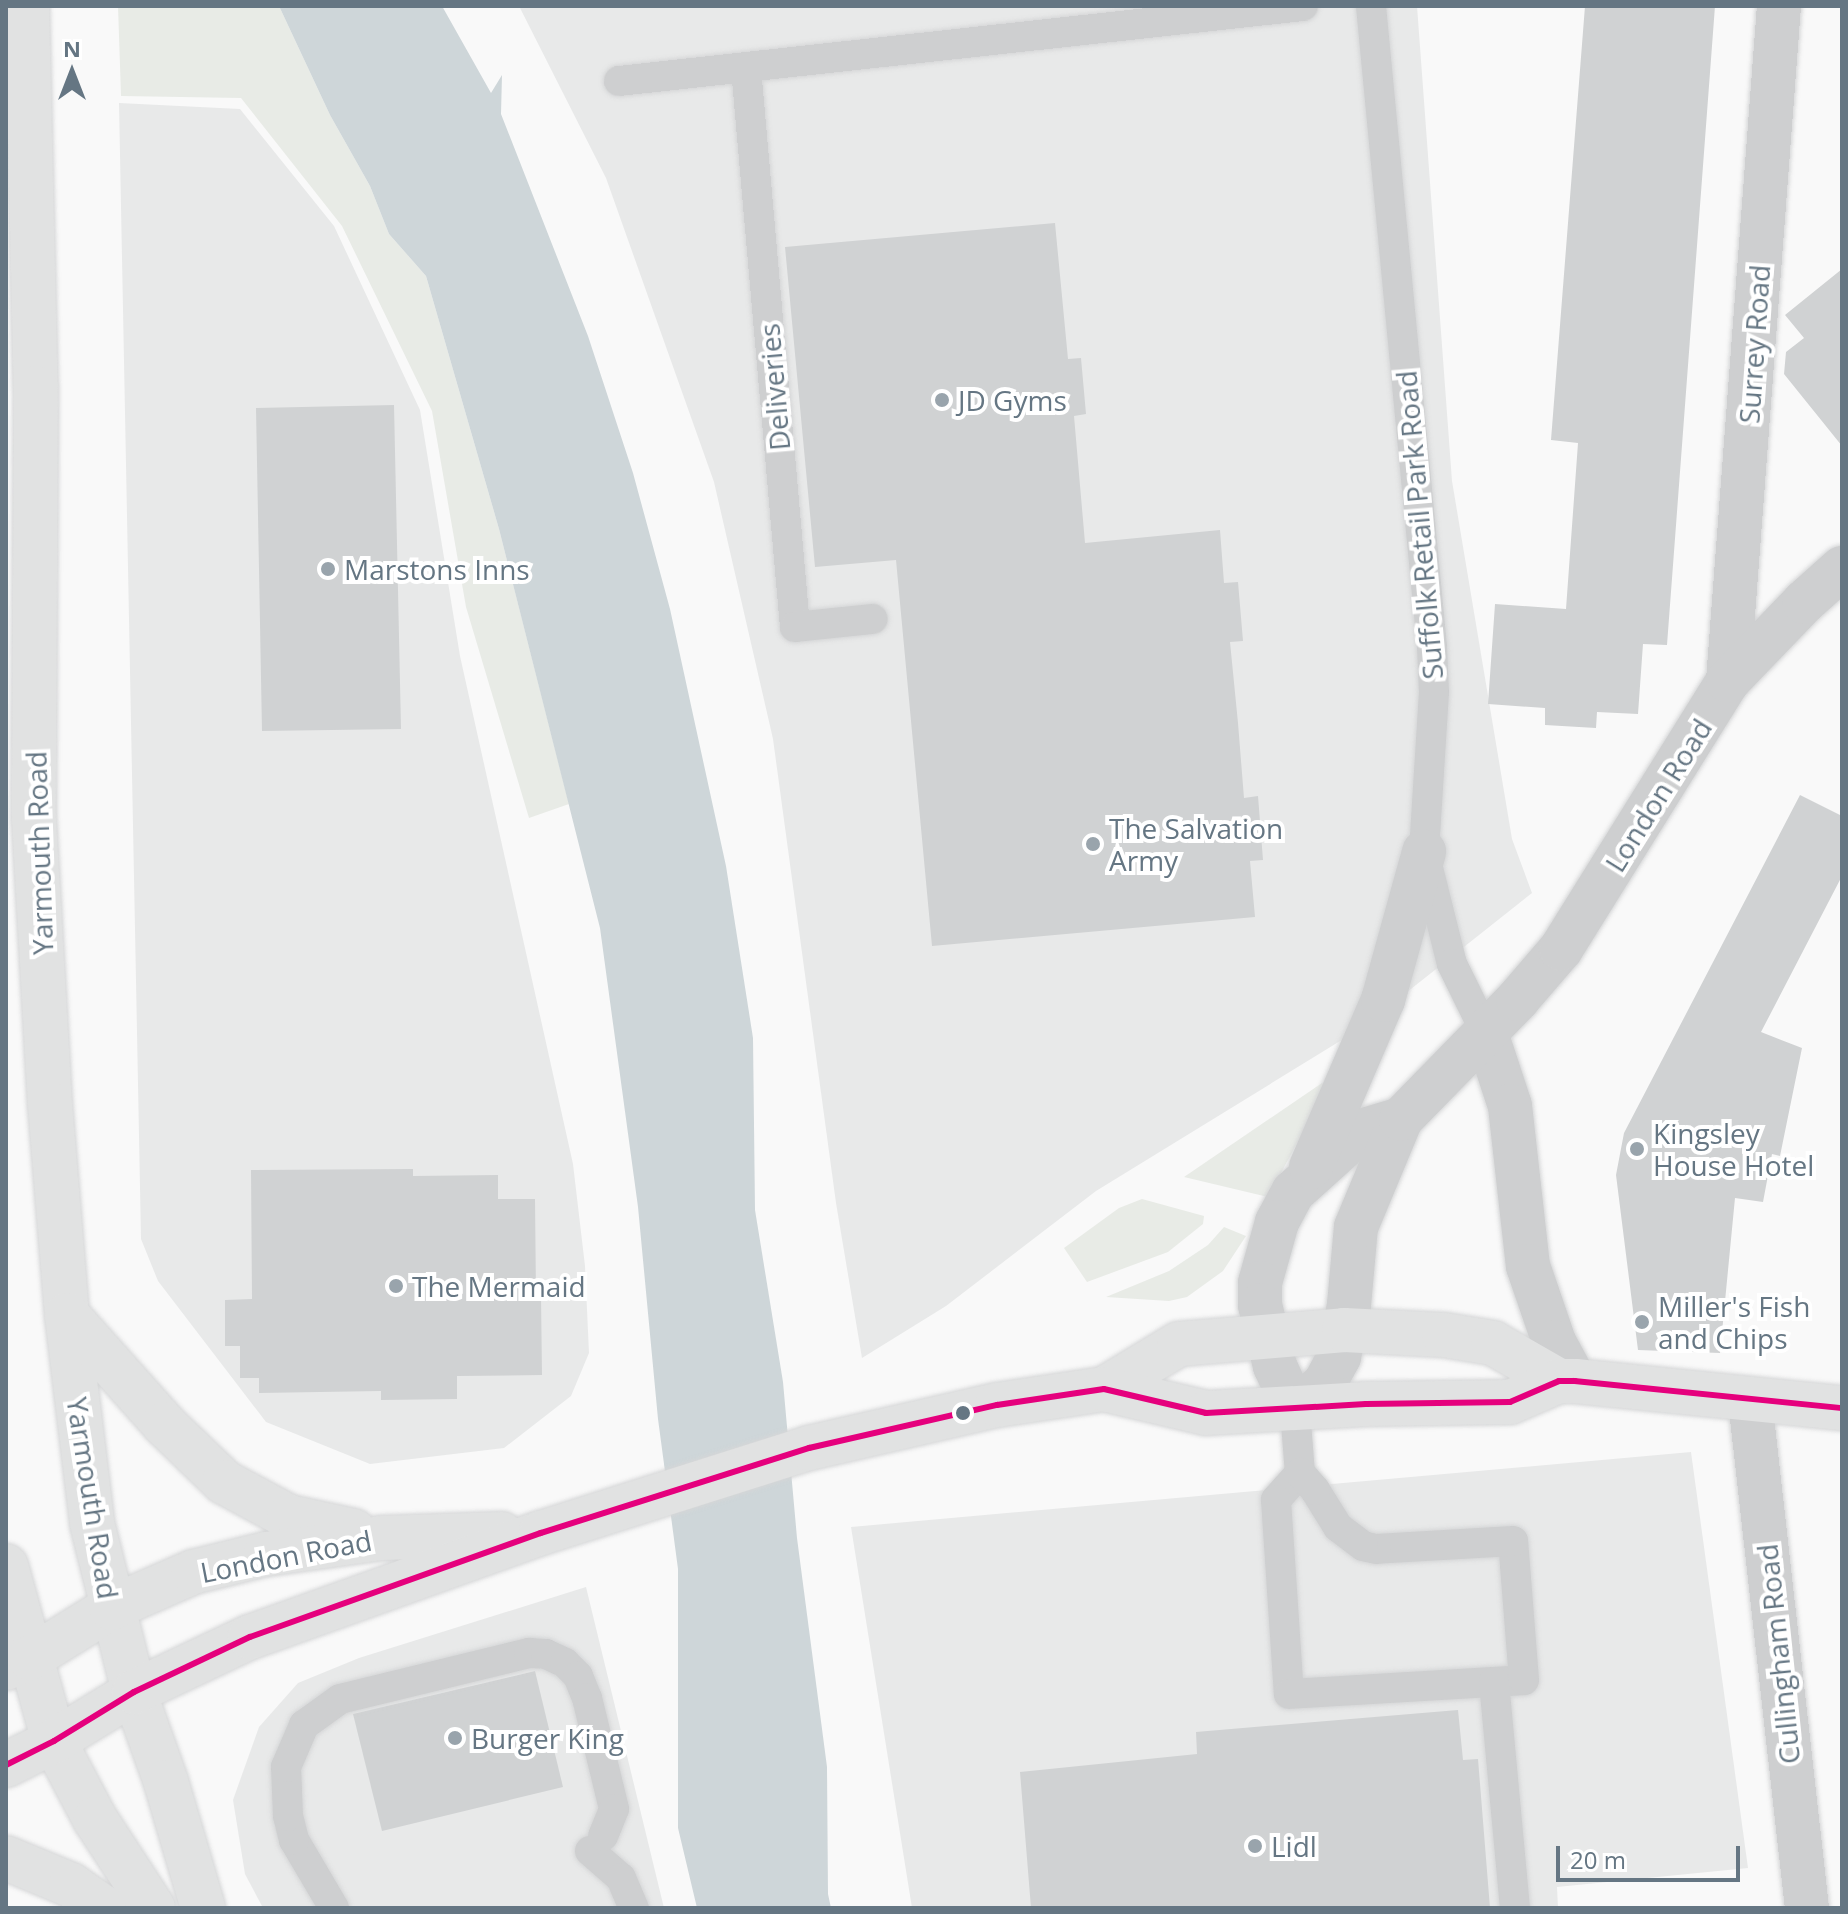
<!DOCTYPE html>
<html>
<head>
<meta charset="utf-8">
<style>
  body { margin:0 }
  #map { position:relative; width:1848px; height:1914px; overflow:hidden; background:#f9f9f9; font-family:"Open Sans",sans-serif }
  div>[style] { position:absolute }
  .built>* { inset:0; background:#e8e9e9 }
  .green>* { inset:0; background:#e8ebe6 }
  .water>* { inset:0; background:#ced6d9 }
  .building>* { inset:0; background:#d0d2d3 }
  .roads { filter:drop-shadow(0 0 2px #d5d6d7) drop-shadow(0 0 2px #d5d6d7) }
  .lane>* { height:30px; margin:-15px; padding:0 15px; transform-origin:15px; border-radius:15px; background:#cecfd0 }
  .street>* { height:44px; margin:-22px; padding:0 22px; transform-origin:22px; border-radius:22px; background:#cecfd0 }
  .primary>* { height:44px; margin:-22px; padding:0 22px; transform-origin:22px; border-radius:22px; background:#e1e2e2 }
  .bus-1>* { height:6px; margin:-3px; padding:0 3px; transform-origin:3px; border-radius:3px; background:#e5007d }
  .dots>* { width:22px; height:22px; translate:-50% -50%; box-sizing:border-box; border:4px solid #fff; border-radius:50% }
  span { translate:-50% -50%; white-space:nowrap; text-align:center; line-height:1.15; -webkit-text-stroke:8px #fff; paint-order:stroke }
  .street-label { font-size:28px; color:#657683 }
  .poi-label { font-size:28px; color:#657683 }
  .left { translate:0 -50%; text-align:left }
  .frame { position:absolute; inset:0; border:8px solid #657683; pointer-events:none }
  .north { position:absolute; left:32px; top:32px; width:80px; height:80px; -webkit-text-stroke:6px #fff; paint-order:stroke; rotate:0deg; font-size:22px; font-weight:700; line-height:32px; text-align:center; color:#657683 }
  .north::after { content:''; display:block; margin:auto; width:28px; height:36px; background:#657683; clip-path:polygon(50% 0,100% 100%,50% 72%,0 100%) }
  .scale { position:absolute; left:1556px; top:1846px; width:184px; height:36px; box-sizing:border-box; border:4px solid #657683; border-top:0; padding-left:10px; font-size:24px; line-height:28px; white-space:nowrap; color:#657683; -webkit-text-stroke:6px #fff; paint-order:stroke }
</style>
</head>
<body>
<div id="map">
  <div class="built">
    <div style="clip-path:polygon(519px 6px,1417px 6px,1452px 481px,1512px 839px,1532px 893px,1363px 1027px,1096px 1191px,946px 1306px,862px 1358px,836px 1203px,773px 739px,714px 482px,606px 178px)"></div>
    <div style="clip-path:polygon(119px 103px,240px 109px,334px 226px,420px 410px,460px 656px,573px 1164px,585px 1266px,589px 1353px,571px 1396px,504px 1448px,370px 1464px,266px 1422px,158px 1281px,141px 1239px)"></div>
    <div style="clip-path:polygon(1691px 1452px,1748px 1868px,1557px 1887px,1558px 1908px,912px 1908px,851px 1527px)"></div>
    <div style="clip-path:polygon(586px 1587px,664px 1908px,263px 1908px,245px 1874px,233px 1800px,259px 1727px,298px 1683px,359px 1658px)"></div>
  </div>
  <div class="green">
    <div style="clip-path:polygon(118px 6px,279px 6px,330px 115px,370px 186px,389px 234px,426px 276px,499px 529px,569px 804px,529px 818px,466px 607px,432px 411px,342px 226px,241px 98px,121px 96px)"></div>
    <div style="clip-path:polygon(1322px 1083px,1328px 1086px,1268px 1197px,1184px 1177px)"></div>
    <div style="clip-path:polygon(1142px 1199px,1204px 1216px,1203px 1224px,1168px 1252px,1087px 1282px,1064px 1248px,1119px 1208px)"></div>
    <div style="clip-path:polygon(1224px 1227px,1246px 1236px,1223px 1271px,1187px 1297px,1169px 1301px,1106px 1297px,1169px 1271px,1208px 1245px)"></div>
  </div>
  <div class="water">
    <div style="clip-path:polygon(279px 6px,442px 6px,491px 93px,502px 75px,501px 114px,588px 336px,633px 473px,670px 609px,726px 866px,753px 1038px,755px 1210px,783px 1382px,797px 1538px,827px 1767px,828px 1894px,831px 1908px,697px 1908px,678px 1828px,678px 1569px,658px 1419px,638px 1207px,600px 928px,499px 529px,426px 276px,389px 234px,370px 186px,330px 115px)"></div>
  </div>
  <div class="building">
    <div style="clip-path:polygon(1585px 6px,1715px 6px,1667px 645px,1643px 644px,1638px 714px,1597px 712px,1596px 728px,1545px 725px,1545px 708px,1488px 704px,1495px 604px,1566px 609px,1578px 443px,1551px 440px)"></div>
    <div style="clip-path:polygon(1055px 223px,1068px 359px,1081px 358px,1086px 414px,1074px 416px,1085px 543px,1220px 530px,1224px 583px,1238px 582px,1243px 641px,1230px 642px,1238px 723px,1244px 798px,1258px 796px,1263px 860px,1250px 861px,1255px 917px,932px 946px,896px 560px,815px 567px,785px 247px)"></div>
    <div style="clip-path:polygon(1842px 269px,1842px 446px,1784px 374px,1786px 352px,1804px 338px,1785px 315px)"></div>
    <div style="clip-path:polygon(394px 405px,401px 729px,262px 731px,256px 408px)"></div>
    <div style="clip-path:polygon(1800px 795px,1842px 816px,1842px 876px,1761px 1032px,1802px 1048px,1780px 1156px,1772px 1154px,1763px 1202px,1735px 1198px,1720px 1353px,1638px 1350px,1616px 1175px,1624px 1133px)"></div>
    <div style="clip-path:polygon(413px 1169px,413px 1176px,498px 1175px,498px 1199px,535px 1199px,536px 1296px,541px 1296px,542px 1375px,457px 1376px,457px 1399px,381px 1400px,381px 1391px,259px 1393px,259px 1378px,240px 1378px,240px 1346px,225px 1346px,225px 1300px,252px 1299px,251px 1170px)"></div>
    <div style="clip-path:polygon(535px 1671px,563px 1787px,382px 1831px,353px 1714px)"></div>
    <div style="clip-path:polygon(1458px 1710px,1463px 1760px,1478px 1759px,1490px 1908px,1031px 1908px,1020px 1772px,1197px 1754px,1196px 1732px)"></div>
  </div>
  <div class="roads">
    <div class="lane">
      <div style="left:1371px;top:6px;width:644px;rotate:84.56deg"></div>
      <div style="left:1432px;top:647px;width:45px;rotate:87.5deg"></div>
      <div style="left:1434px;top:692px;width:160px;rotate:93.6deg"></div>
      <div style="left:1424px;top:852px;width:115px;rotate:76deg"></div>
      <div style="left:1452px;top:964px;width:77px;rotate:63.8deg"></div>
      <div style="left:746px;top:68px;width:561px;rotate:84.99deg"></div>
      <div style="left:795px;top:627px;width:78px;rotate:-5.9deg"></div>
      <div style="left:619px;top:81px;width:688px;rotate:-6.26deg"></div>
      <div style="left:1295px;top:1410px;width:63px;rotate:85.5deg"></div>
      <div style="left:1300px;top:1473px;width:36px;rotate:132deg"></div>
      <div style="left:1276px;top:1500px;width:194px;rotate:86.2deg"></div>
      <div style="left:1289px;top:1694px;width:235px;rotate:-3.4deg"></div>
      <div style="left:1524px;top:1680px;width:139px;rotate:-94.5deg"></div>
      <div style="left:1513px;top:1541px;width:137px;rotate:176.7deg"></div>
      <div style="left:1376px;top:1549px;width:13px;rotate:-167deg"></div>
      <div style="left:1363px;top:1546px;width:31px;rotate:-143deg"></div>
      <div style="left:1338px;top:1527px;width:44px;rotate:-121.9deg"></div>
      <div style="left:1315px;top:1490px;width:23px;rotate:-131deg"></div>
      <div style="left:1494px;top:1682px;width:227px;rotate:84.7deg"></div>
      <div style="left:590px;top:1851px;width:41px;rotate:41.1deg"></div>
      <div style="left:621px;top:1878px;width:33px;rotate:67deg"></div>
      <div style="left:334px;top:1908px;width:79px;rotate:-120.5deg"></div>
      <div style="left:294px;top:1840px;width:25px;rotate:-104deg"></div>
      <div style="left:288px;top:1816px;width:49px;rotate:-92.3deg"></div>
      <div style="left:286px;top:1767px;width:46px;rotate:-66.8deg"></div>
      <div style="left:304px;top:1725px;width:44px;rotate:-35.8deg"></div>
      <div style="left:340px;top:1699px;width:195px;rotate:-13.7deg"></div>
      <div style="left:529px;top:1653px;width:17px;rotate:3deg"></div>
      <div style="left:546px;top:1654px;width:21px;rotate:25deg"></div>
      <div style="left:565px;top:1663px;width:18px;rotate:45deg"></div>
      <div style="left:578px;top:1676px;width:24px;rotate:68deg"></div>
      <div style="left:587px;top:1698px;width:114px;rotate:76.3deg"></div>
      <div style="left:614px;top:1809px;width:29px;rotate:112deg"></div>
    </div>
    <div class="street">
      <div style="left:1728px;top:681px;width:677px;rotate:-85.68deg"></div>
      <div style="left:1486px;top:1033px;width:77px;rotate:71.8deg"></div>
      <div style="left:1510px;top:1106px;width:161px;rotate:83.6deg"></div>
      <div style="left:1528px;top:1266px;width:80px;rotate:71.1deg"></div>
      <div style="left:1554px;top:1342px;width:44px;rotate:61.7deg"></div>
      <div style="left:1401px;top:1119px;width:42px;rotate:163.3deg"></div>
      <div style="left:1361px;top:1131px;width:91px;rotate:138.1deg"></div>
      <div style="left:1293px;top:1192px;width:34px;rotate:118deg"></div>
      <div style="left:1277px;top:1222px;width:63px;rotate:105.6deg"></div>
      <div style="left:1260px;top:1283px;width:22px;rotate:90deg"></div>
      <div style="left:1260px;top:1305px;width:63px;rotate:76.2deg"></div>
      <div style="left:1275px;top:1366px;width:48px;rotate:65.6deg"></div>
      <div style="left:1295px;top:1410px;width:40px;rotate:-42deg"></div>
      <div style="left:1325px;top:1383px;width:30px;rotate:-62deg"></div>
      <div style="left:1339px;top:1357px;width:53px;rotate:-79.1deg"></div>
      <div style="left:1349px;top:1305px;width:78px;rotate:-84.9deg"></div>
      <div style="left:1356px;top:1227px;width:117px;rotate:-67.4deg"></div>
      <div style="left:1401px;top:1119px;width:168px;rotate:-45.7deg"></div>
      <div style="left:1518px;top:999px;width:66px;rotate:-49.3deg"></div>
      <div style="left:1561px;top:949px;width:316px;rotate:-58.1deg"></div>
      <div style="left:1728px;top:681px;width:110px;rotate:-46.1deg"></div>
      <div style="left:1804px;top:602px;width:51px;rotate:-41.8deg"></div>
      <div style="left:1311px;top:1167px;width:182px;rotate:-66.7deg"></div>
      <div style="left:1383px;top:1000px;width:154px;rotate:-74.5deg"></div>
      <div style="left:1750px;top:1400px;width:511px;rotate:83.6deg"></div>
    </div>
    <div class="primary">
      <div style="left:27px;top:6px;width:382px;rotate:88.7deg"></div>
      <div style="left:36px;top:388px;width:431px;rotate:90.3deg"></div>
      <div style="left:34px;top:819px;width:285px;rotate:86.8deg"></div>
      <div style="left:50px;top:1104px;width:212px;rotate:85.4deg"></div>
      <div style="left:67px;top:1315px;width:209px;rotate:83.1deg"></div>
      <div style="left:92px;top:1523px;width:174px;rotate:76deg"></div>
      <div style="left:134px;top:1692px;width:96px;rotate:70.4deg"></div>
      <div style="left:166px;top:1782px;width:131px;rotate:73.6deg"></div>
      <div style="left:67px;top:1315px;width:146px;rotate:48.3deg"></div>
      <div style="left:164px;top:1424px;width:83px;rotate:44deg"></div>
      <div style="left:224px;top:1482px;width:74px;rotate:28.3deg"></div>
      <div style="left:289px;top:1517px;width:66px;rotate:12.2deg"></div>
      <div style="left:1104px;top:1389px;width:87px;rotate:-31deg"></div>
      <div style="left:1179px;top:1344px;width:166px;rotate:-4.8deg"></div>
      <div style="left:1344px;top:1330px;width:100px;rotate:2.9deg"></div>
      <div style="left:1444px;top:1335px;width:50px;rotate:9.3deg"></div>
      <div style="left:1493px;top:1343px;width:76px;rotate:29.9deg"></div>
      <div style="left:6px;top:1566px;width:181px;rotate:74.7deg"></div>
      <div style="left:54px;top:1741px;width:88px;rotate:62.3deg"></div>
      <div style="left:95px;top:1819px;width:106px;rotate:56.9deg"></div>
      <div style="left:6px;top:1668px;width:26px;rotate:-23deg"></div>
      <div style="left:30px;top:1658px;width:95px;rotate:-31.7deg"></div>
      <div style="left:111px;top:1608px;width:90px;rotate:-23.7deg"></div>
      <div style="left:193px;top:1572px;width:75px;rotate:-13.9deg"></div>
      <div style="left:266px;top:1554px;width:117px;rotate:-7.9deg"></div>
      <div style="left:382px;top:1538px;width:120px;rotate:-1.9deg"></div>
      <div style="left:6px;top:1765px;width:54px;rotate:-26.6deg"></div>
      <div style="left:54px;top:1741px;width:94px;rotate:-31.5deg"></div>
      <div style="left:134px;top:1692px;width:128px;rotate:-25.4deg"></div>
      <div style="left:250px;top:1637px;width:309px;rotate:-19.7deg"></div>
      <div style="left:541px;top:1533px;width:281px;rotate:-17.6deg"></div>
      <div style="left:809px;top:1448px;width:193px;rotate:-12.9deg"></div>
      <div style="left:997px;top:1405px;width:108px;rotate:-8.5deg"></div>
      <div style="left:1104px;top:1389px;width:105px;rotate:13.2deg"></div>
      <div style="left:1206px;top:1413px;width:160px;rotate:-3.2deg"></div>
      <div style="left:1366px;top:1404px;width:144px;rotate:-0.8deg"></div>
      <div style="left:1510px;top:1402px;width:53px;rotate:-23.2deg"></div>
      <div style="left:1559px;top:1381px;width:16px"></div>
      <div style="left:1575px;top:1381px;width:268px;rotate:5.8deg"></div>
      <div style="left:6px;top:1858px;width:70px;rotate:22.6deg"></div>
      <div style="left:71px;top:1885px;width:40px;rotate:34.9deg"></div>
    </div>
  </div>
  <div class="bus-1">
    <div style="left:6px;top:1765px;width:54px;rotate:-26.6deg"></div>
    <div style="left:54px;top:1741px;width:94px;rotate:-31.5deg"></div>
    <div style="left:134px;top:1692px;width:128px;rotate:-25.4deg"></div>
    <div style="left:250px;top:1637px;width:309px;rotate:-19.7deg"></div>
    <div style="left:541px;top:1533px;width:281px;rotate:-17.6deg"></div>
    <div style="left:809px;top:1448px;width:193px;rotate:-12.9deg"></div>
    <div style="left:997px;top:1405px;width:108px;rotate:-8.5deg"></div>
    <div style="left:1104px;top:1389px;width:105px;rotate:13.2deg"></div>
    <div style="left:1206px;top:1413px;width:160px;rotate:-3.2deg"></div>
    <div style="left:1366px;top:1404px;width:144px;rotate:-0.8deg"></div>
    <div style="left:1510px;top:1402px;width:53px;rotate:-23.2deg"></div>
    <div style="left:1559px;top:1381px;width:16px"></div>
    <div style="left:1575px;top:1381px;width:268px;rotate:5.8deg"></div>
  </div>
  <div class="dots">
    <div style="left:942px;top:400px;background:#99a4ac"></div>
    <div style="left:328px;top:569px;background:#99a4ac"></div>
    <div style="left:1093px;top:844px;background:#99a4ac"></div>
    <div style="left:1637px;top:1149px;background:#99a4ac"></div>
    <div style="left:396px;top:1286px;background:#99a4ac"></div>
    <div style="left:1642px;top:1322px;background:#99a4ac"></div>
    <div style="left:963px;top:1413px;background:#657683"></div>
    <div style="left:455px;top:1738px;background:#99a4ac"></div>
    <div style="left:1255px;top:1846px;background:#99a4ac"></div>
  </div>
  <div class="street-label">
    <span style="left:1754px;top:344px;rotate:-86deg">Surrey Road</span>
    <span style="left:774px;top:387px;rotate:-95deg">Deliveries</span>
    <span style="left:1419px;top:525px;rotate:-95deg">Suffolk Retail Park Road</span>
    <span style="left:1658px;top:795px;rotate:-58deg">London Road</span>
    <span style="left:39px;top:853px;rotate:-92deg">Yarmouth Road</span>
    <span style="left:93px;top:1498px;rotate:81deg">Yarmouth Road</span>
    <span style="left:286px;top:1556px;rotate:-11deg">London Road</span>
    <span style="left:1778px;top:1654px;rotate:-96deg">Cullingham Road</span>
  </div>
  <div class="poi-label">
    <span class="left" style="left:958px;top:400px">JD Gyms</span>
    <span class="left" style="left:344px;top:569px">Marstons Inns</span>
    <span class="left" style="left:1109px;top:844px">The Salvation<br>Army</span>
    <span class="left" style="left:1653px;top:1149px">Kingsley<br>House Hotel</span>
    <span class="left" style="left:412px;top:1286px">The Mermaid</span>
    <span class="left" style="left:1658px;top:1322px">Miller's Fish<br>and Chips</span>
    <span class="left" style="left:471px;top:1738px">Burger King</span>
    <span class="left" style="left:1271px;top:1846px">Lidl</span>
  </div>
  <div class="frame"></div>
  <div class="north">N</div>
  <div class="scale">20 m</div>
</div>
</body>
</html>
